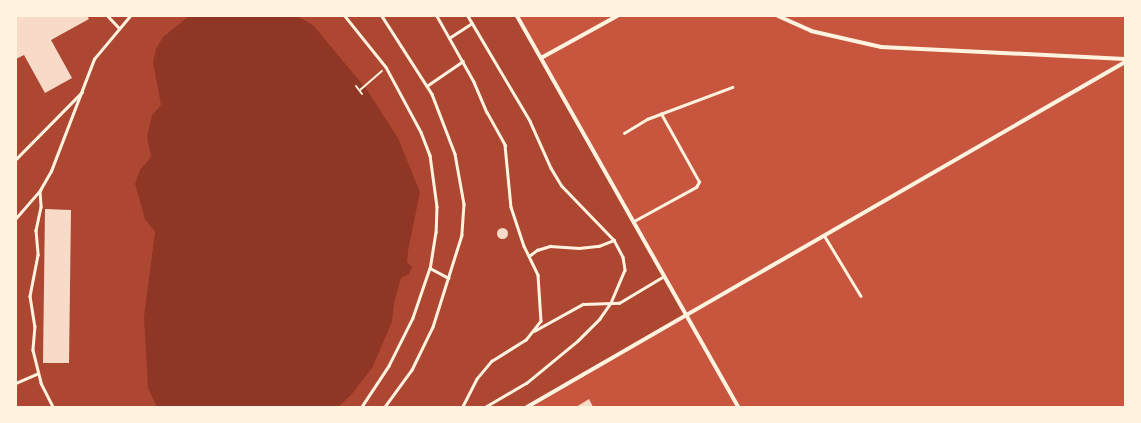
<!DOCTYPE html>
<html>
<head>
<meta charset="utf-8">
<style>
  body { margin:0 }
  #map { position:relative; width:1141px; height:423px; overflow:hidden; background:#c8553d; font-family:Roboto,sans-serif }
  div>[style] { position:absolute }
  .green>* { inset:0; background:#ae4732 }
  .water>* { inset:0; background:#8f3625 }
  .building>* { inset:0; background:#f7dbc8 }
  .round { border-radius:50% }
  .path>* { height:2px; margin:-1px; padding:0 1px; transform-origin:1px; border-radius:1px; background:#fff3e0 }
  .service>* { height:2.5px; margin:-1.25px; padding:0 1.25px; transform-origin:1.25px; border-radius:1.25px; background:#fff3e0 }
  .minor>* { height:4px; margin:-2px; padding:0 2px; transform-origin:2px; border-radius:2px; background:#fff3e0 }
  span { translate:-50% -50%; white-space:nowrap; text-align:center; line-height:1.15; -webkit-text-stroke:4px #fff3e0; paint-order:stroke }
  .frame { position:absolute; inset:0; border:17px solid #fff3e0; pointer-events:none }
</style>
</head>
<body>
<div id="map">
  <div class="green">
    <div style="clip-path:polygon(16px 16px,519px 16px,686px 314px,527px 407px,16px 407px)"></div>
  </div>
  <div class="water">
    <div style="clip-path:polygon(189px 16px,297px 16px,313px 25px,367px 90px,398px 138px,420px 192px,408px 251px,407px 262px,412px 267px,409px 274px,401px 278px,394px 303px,392px 322px,372px 368px,351px 395px,338px 407px,157px 407px,148px 388px,144px 317px,155px 232px,145px 219px,135px 184px,140px 170px,151px 157px,147px 137px,152px 115px,161px 105px,153px 62px,156px 49px,163px 37px)"></div>
  </div>
  <div class="building">
    <div style="clip-path:polygon(16px 16px,87px 16px,89px 19px,51px 40px,72px 78px,45px 93px,24px 55px,16px 59px)"></div>
    <div style="clip-path:polygon(45px 209px,71px 210px,69px 363px,43px 363px)"></div>
    <div class="round" style="left:496.5px;top:227.5px;width:11px;height:11px"></div>
    <div style="clip-path:polygon(589px 399px,593px 407px,576px 407px)"></div>
  </div>
  <div class="path">
    <div style="left:356px;top:86px;width:10px;rotate:53deg"></div>
    <div style="left:360px;top:90px;width:29px;rotate:-41deg"></div>
  </div>
  <div class="service">
    <div style="left:108px;top:16px;width:16px;rotate:47deg"></div>
    <div style="left:345px;top:16px;width:65px;rotate:51.2deg"></div>
    <div style="left:386px;top:67px;width:74px;rotate:61.7deg"></div>
    <div style="left:421px;top:132px;width:25px;rotate:69deg"></div>
    <div style="left:430px;top:155px;width:52px;rotate:82.3deg"></div>
    <div style="left:437px;top:207px;width:25px;rotate:92deg"></div>
    <div style="left:436px;top:232px;width:36px;rotate:99deg"></div>
    <div style="left:430px;top:268px;width:53px;rotate:108.8deg"></div>
    <div style="left:413px;top:318px;width:54px;rotate:116.6deg"></div>
    <div style="left:389px;top:366px;width:49px;rotate:123.4deg"></div>
    <div style="left:382px;top:16px;width:93px;rotate:57.3deg"></div>
    <div style="left:432px;top:94px;width:64px;rotate:69deg"></div>
    <div style="left:455px;top:154px;width:51px;rotate:79.8deg"></div>
    <div style="left:464px;top:204px;width:31px;rotate:94deg"></div>
    <div style="left:462px;top:235px;width:96px;rotate:107.5deg"></div>
    <div style="left:433px;top:327px;width:48px;rotate:116deg"></div>
    <div style="left:412px;top:370px;width:46px;rotate:126.1deg"></div>
    <div style="left:437px;top:16px;width:76px;rotate:60.7deg"></div>
    <div style="left:474px;top:82px;width:33px;rotate:67deg"></div>
    <div style="left:487px;top:112px;width:38px;rotate:61deg"></div>
    <div style="left:505px;top:145px;width:62px;rotate:84.5deg"></div>
    <div style="left:511px;top:207px;width:41px;rotate:71.6deg"></div>
    <div style="left:524px;top:246px;width:32px;rotate:64deg"></div>
    <div style="left:538px;top:275px;width:46px;rotate:86.3deg"></div>
    <div style="left:541px;top:321px;width:24px;rotate:128deg"></div>
    <div style="left:526px;top:340px;width:40px;rotate:148deg"></div>
    <div style="left:492px;top:361px;width:23px;rotate:130deg"></div>
    <div style="left:477px;top:379px;width:31px;rotate:117deg"></div>
    <div style="left:468px;top:16px;width:122px;rotate:59.4deg"></div>
    <div style="left:530px;top:121px;width:51px;rotate:65.9deg"></div>
    <div style="left:551px;top:168px;width:21px;rotate:59deg"></div>
    <div style="left:562px;top:186px;width:75px;rotate:46.1deg"></div>
    <div style="left:614px;top:240px;width:19px;rotate:62deg"></div>
    <div style="left:623px;top:257px;width:13px;rotate:81deg"></div>
    <div style="left:625px;top:270px;width:36px;rotate:113deg"></div>
    <div style="left:611px;top:303px;width:19px;rotate:125deg"></div>
    <div style="left:600px;top:319px;width:31px;rotate:135deg"></div>
    <div style="left:578px;top:341px;width:66px;rotate:140.5deg"></div>
    <div style="left:527px;top:383px;width:48px;rotate:149.7deg"></div>
    <div style="left:449px;top:38px;width:27px;rotate:-33deg"></div>
    <div style="left:428px;top:85px;width:42px;rotate:-34.4deg"></div>
    <div style="left:624px;top:133px;width:27px;rotate:-31deg"></div>
    <div style="left:647px;top:119px;width:91px;rotate:-20.6deg"></div>
    <div style="left:16px;top:159px;width:94px;rotate:-45.4deg"></div>
    <div style="left:40px;top:191px;width:16px;rotate:86deg"></div>
    <div style="left:41px;top:207px;width:24px;rotate:102deg"></div>
    <div style="left:36px;top:230px;width:25px;rotate:85deg"></div>
    <div style="left:38px;top:255px;width:42px;rotate:101deg"></div>
    <div style="left:30px;top:296px;width:30px;rotate:81deg"></div>
    <div style="left:35px;top:326px;width:24px;rotate:95deg"></div>
    <div style="left:33px;top:350px;width:34px;rotate:76deg"></div>
    <div style="left:41px;top:383px;width:27px;rotate:63deg"></div>
    <div style="left:16px;top:218px;width:37px;rotate:-49deg"></div>
    <div style="left:40px;top:190px;width:22px;rotate:-60deg"></div>
    <div style="left:51px;top:171px;width:120px;rotate:-69deg"></div>
    <div style="left:94px;top:59px;width:56px;rotate:-50.1deg"></div>
    <div style="left:634px;top:221px;width:71px;rotate:-28.7deg"></div>
    <div style="left:696px;top:187px;width:6px;rotate:-59deg"></div>
    <div style="left:699px;top:182px;width:78px;rotate:-119.2deg"></div>
    <div style="left:824px;top:235px;width:71px;rotate:58.8deg"></div>
    <div style="left:529px;top:256px;width:10px;rotate:-37deg"></div>
    <div style="left:537px;top:250px;width:14px;rotate:-17deg"></div>
    <div style="left:550px;top:246px;width:29px;rotate:4deg"></div>
    <div style="left:579px;top:248px;width:20px;rotate:-6deg"></div>
    <div style="left:599px;top:246px;width:16px;rotate:-22deg"></div>
    <div style="left:430px;top:268px;width:21px;rotate:28deg"></div>
    <div style="left:534px;top:331px;width:56px;rotate:-28.9deg"></div>
    <div style="left:583px;top:304px;width:36px;rotate:-2deg"></div>
    <div style="left:619px;top:303px;width:52px;rotate:-31deg"></div>
    <div style="left:16px;top:383px;width:24px;rotate:-24deg"></div>
  </div>
  <div class="minor">
    <div style="left:517px;top:16px;width:449px;rotate:60.5deg"></div>
    <div style="left:778px;top:16px;width:36px;rotate:24deg"></div>
    <div style="left:811px;top:31px;width:72px;rotate:12.9deg"></div>
    <div style="left:881px;top:47px;width:244px;rotate:2.8deg"></div>
    <div style="left:541px;top:58px;width:87px;rotate:-28.9deg"></div>
    <div style="left:527px;top:407px;width:690px;rotate:-29.98deg"></div>
  </div>
  <div class="frame"></div>
</div>
</body>
</html>
